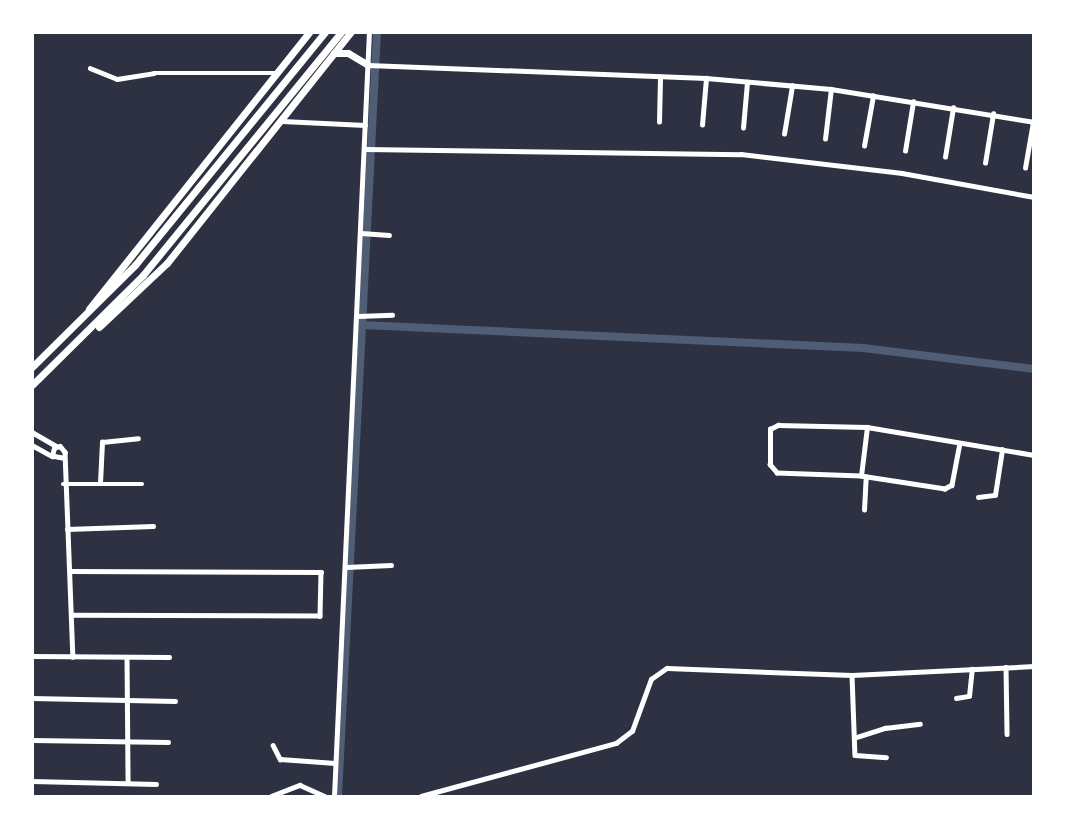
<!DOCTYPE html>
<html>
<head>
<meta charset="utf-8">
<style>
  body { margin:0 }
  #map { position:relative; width:1066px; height:829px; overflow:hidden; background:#2d3142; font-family:"Golos Text",sans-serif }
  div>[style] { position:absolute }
  .canal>* { height:8px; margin:-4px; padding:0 4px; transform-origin:4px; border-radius:4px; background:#4f5d75 }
  .minor>* { height:4.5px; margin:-2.25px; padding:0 2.25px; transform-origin:2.25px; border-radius:2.25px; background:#fff }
  .tertiary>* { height:5px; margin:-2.5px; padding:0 2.5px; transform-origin:2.5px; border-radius:2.5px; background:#fff }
  .primary>* { height:7px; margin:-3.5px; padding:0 3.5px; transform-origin:3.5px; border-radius:3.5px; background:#fff }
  span { translate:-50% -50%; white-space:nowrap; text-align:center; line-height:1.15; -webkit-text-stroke:5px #fff; paint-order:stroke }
  .frame { position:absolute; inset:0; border:34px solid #fff; pointer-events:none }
</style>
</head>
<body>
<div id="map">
  <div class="canal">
    <div style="left:362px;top:325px;width:502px;rotate:2.63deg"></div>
    <div style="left:863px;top:348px;width:172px;rotate:7deg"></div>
    <div style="left:338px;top:796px;width:765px;rotate:-87.08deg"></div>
  </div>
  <div class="minor">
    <div style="left:368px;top:65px;width:338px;rotate:2.2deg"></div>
    <div style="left:706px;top:78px;width:125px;rotate:5deg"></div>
    <div style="left:831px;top:89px;width:206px;rotate:9.2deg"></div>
    <div style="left:90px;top:68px;width:29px;rotate:22deg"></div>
    <div style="left:117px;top:79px;width:37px;rotate:-9deg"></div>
    <div style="left:154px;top:73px;width:124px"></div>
    <div style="left:282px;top:121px;width:83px;rotate:2.8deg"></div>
    <div style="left:659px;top:122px;width:45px;rotate:-88.7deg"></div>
    <div style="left:702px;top:125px;width:47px;rotate:-85.1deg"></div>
    <div style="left:743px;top:128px;width:46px;rotate:-85deg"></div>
    <div style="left:784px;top:134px;width:49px;rotate:-80.5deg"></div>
    <div style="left:825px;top:139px;width:50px;rotate:-83.2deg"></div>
    <div style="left:864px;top:146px;width:51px;rotate:-79.8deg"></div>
    <div style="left:365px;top:149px;width:376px;rotate:0.8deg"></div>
    <div style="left:741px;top:154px;width:162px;rotate:6.7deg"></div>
    <div style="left:902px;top:173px;width:134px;rotate:10.3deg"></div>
    <div style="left:905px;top:151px;width:50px;rotate:-80.7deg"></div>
    <div style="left:945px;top:157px;width:50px;rotate:-80.7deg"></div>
    <div style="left:985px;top:163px;width:50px;rotate:-80.7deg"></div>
    <div style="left:1025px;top:168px;width:47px;rotate:-80.1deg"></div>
    <div style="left:361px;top:233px;width:28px;rotate:4deg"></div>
    <div style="left:358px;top:316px;width:34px;rotate:-2deg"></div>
    <div style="left:32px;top:432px;width:28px;rotate:30deg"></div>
    <div style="left:960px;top:443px;width:43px;rotate:100.8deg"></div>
    <div style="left:952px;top:485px;width:8px;rotate:150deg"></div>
    <div style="left:945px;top:489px;width:85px;rotate:-171.2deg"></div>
    <div style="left:861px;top:476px;width:84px;rotate:-178deg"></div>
    <div style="left:777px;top:473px;width:11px;rotate:-131deg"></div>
    <div style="left:770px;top:465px;width:36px;rotate:-90deg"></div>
    <div style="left:770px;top:429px;width:9px;rotate:-27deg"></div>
    <div style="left:778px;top:425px;width:89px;rotate:1.3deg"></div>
    <div style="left:867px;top:427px;width:169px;rotate:9.5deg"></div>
    <div style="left:32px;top:445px;width:23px;rotate:29deg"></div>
    <div style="left:62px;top:458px;width:10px;rotate:-169deg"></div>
    <div style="left:52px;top:456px;width:8px;rotate:-76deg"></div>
    <div style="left:54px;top:448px;width:6px;rotate:-18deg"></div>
    <div style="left:60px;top:446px;width:8px;rotate:50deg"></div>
    <div style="left:65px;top:452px;width:205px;rotate:87.8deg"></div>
    <div style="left:861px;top:476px;width:49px;rotate:-83deg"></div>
    <div style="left:100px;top:483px;width:41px;rotate:-87.2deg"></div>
    <div style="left:102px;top:442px;width:36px;rotate:-6deg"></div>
    <div style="left:63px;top:484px;width:79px"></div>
    <div style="left:978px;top:497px;width:17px;rotate:-7deg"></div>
    <div style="left:995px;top:495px;width:46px;rotate:-81.2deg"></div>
    <div style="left:864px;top:510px;width:33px;rotate:-87deg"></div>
    <div style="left:67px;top:529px;width:86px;rotate:-2deg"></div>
    <div style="left:346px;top:567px;width:45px;rotate:-2.5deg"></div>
    <div style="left:70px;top:571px;width:251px;rotate:0.2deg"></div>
    <div style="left:321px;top:572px;width:44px;rotate:91.3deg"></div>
    <div style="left:320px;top:616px;width:248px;rotate:-179.8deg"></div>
    <div style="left:32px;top:656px;width:137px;rotate:0.4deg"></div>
    <div style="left:127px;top:657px;width:126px;rotate:89.5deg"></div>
    <div style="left:1006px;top:667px;width:67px;rotate:89.1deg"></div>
    <div style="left:852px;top:675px;width:80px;rotate:87.9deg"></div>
    <div style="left:855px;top:755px;width:31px;rotate:4deg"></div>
    <div style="left:32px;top:698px;width:143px;rotate:1.2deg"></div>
    <div style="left:956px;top:698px;width:13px;rotate:-9deg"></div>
    <div style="left:969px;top:696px;width:27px;rotate:-84deg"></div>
    <div style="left:854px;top:738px;width:33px;rotate:-18deg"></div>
    <div style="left:885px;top:728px;width:35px;rotate:-7deg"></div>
    <div style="left:32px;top:740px;width:136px;rotate:0.8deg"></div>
    <div style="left:273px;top:745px;width:16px;rotate:63deg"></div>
    <div style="left:280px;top:759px;width:55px;rotate:4.2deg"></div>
    <div style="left:32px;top:781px;width:124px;rotate:1.4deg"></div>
    <div style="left:271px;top:796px;width:31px;rotate:-21deg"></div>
    <div style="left:300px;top:785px;width:27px;rotate:24deg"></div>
    <div style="left:421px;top:796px;width:202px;rotate:-15.2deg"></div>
    <div style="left:616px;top:743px;width:20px;rotate:-37deg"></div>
    <div style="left:632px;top:731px;width:55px;rotate:-69.9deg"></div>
    <div style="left:651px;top:679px;width:19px;rotate:-35deg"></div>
    <div style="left:667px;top:668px;width:185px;rotate:2.2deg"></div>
    <div style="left:852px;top:675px;width:182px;rotate:-2.8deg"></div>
  </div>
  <div class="tertiary">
    <div style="left:334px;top:796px;width:765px;rotate:-87.38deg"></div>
  </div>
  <div class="primary">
    <div style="left:334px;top:53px;width:14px"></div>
    <div style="left:348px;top:53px;width:23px;rotate:31deg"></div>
    <div style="left:89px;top:309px;width:354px;rotate:-51.5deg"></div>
    <div style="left:99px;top:327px;width:93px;rotate:-43.3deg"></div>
    <div style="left:167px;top:263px;width:295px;rotate:-51.5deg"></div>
    <div style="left:32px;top:367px;width:145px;rotate:-44.7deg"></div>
    <div style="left:135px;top:265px;width:301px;rotate:-50.8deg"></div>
    <div style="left:32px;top:385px;width:156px;rotate:-44.7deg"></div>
    <div style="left:143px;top:275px;width:313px;rotate:-50.8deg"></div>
  </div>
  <div class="frame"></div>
</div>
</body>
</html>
